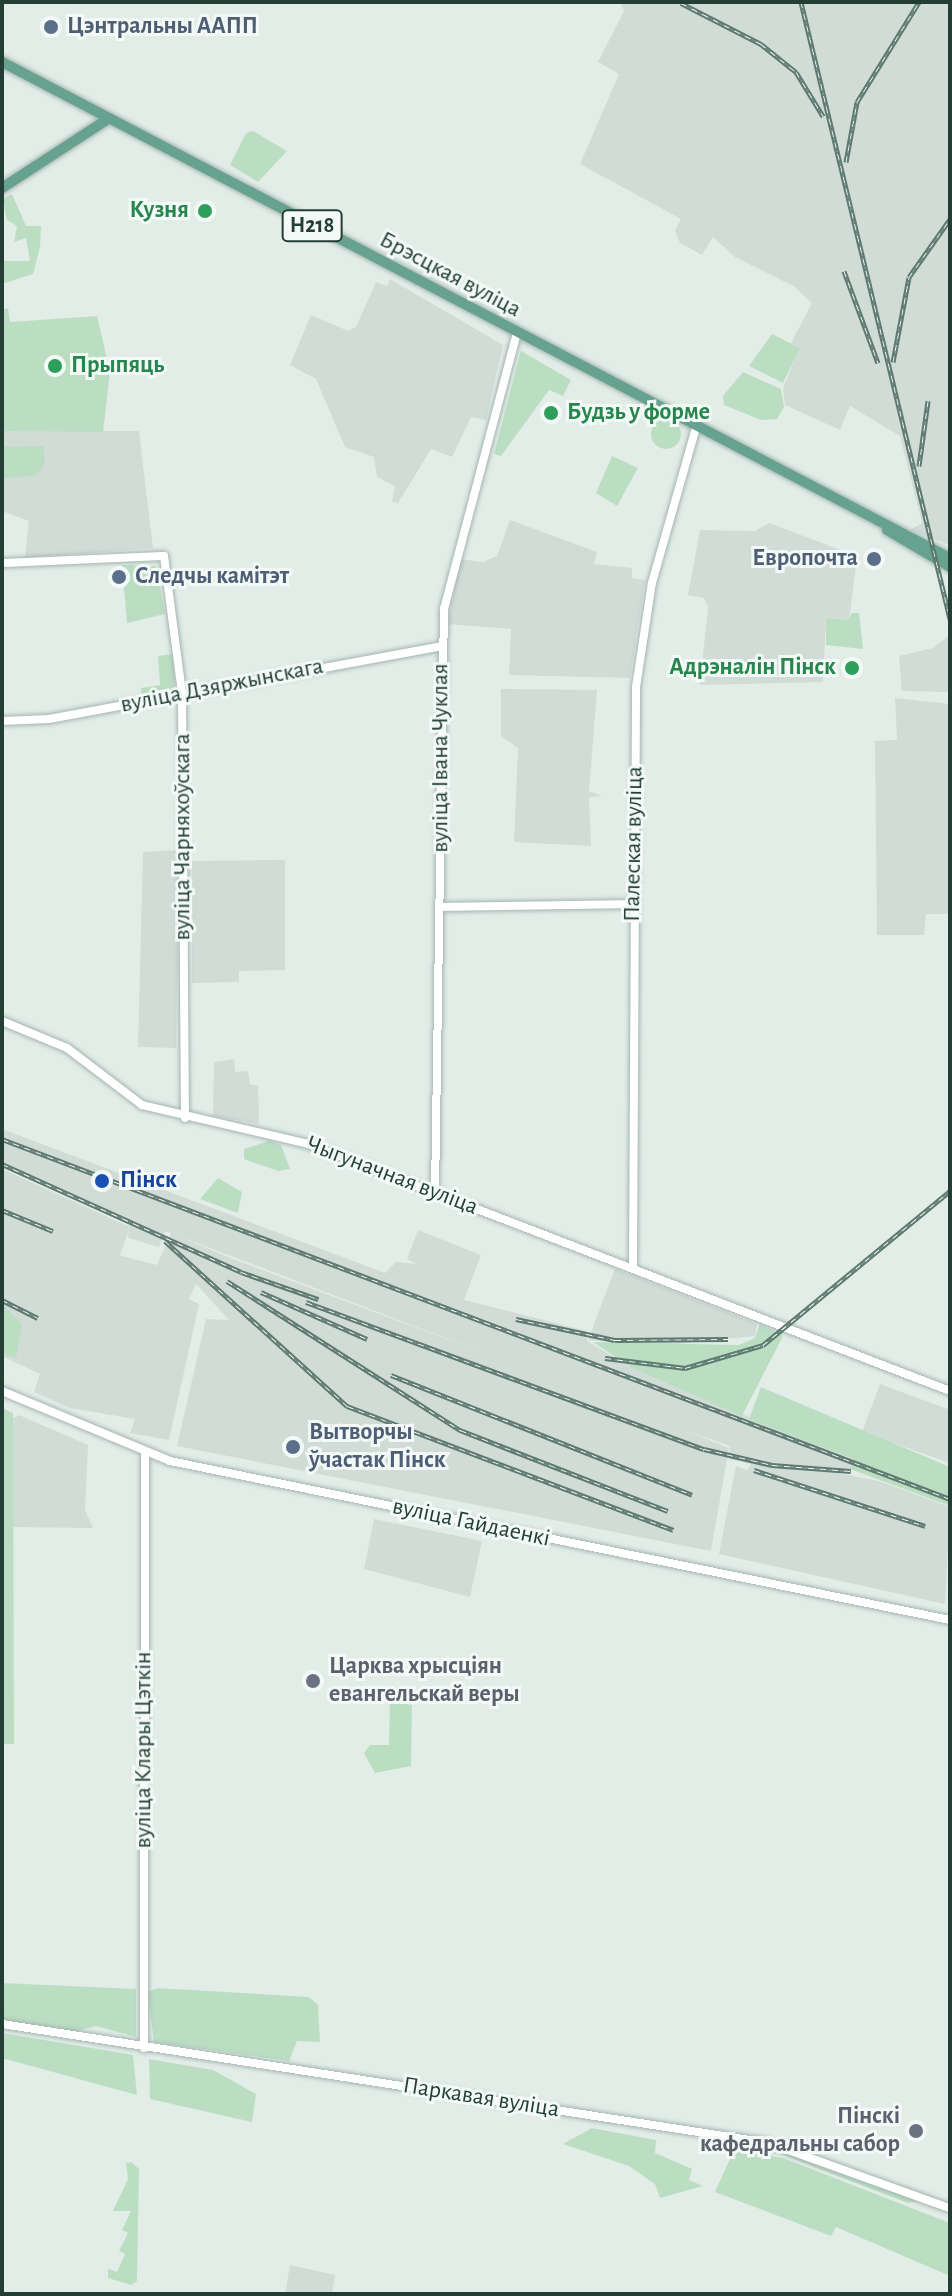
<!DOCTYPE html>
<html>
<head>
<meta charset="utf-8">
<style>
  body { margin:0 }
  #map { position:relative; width:952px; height:2296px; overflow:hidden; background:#e2ede8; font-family:"Alegreya Sans",sans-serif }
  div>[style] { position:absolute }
  .built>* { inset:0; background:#d1dcd7 }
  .green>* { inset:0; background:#bbdec3 }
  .round { border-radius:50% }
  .roads { filter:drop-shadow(0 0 2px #a5b5af) drop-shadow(0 0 2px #a5b5af) }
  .tertiary>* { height:8px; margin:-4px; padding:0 4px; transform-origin:4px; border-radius:4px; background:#fff }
  .primary>* { height:10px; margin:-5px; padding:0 5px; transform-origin:5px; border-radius:5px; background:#67a290 }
  .rail>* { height:5px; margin-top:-2.5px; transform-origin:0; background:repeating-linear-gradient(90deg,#f3f9f6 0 6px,#5d7970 0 12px); box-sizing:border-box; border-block:2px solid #5d7970 }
  .dots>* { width:22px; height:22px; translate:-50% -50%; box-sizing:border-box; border:4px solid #f3f9f6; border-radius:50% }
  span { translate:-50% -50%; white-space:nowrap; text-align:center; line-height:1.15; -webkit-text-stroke:6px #f3f9f6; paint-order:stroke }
  .shield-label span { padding:2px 6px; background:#f3f9f6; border:2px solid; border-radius:6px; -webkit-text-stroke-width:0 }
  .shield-label { font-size:22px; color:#223e35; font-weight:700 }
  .service-label { font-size:24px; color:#4e5e75; font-weight:700 }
  .left { translate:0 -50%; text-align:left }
  .right { translate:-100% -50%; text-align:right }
  .leisure-label { font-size:24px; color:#27864d; font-weight:700 }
  .street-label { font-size:24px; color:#223e35 }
  .transit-label { font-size:24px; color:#164399; font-weight:700 }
  .worship-label { font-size:24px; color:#5b616d; font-weight:700 }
  .frame { position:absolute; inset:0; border:4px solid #223e35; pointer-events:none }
</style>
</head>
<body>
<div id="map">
  <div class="built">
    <div style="clip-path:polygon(620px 2px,950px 2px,950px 545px,910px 530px,922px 523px,900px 436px,850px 406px,840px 430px,785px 405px,783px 388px,799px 348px,791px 343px,812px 303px,795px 287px,735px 257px,713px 237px,702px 255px,680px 243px,675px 230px,681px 219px,580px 164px,619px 74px,598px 62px,624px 11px)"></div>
    <div style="clip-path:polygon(390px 279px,503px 345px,486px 420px,471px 417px,452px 457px,431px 449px,398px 503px,392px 502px,395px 486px,377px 477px,374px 457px,345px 447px,316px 379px,290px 365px,311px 315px,348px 331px,356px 327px,376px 282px,387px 286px)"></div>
    <div style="clip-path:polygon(2px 431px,139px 431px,153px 548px,25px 558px,29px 521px,2px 511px)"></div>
    <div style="clip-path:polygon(510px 520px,597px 552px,594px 564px,632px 568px,632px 578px,645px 580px,630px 678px,509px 675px,511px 629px,448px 624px,460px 559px,483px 562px,497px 556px)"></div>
    <div style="clip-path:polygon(769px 523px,843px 551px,841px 559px,856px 565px,849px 620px,826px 618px,823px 682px,700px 685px,708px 607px,704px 598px,688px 595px,700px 530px,755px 531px)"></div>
    <div style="clip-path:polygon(949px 635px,950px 692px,902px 691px,899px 656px,933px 648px)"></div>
    <div style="clip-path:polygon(501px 689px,597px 690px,589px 791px,602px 796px,589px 797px,591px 846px,514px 842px,518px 748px,501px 736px)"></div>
    <div style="clip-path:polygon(895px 698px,950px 704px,950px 914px,926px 914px,924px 935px,877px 935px,875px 741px,897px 740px)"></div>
    <div style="clip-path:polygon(179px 850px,176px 1048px,138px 1047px,143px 852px)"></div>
    <div style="clip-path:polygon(285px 860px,285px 970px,239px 971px,239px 982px,192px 983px,192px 861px)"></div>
    <div style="clip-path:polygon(234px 1059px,235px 1072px,248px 1071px,250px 1085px,258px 1085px,259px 1124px,213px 1116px,214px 1062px)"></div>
    <div style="clip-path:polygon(evenodd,2px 1129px,385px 1273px,396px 1262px,417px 1264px,407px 1259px,418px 1230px,481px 1255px,464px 1300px,587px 1331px,587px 1341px,632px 1368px,853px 1460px,850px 1469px,821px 1470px,879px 1481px,950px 1507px,945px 1604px,719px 1554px,736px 1466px,747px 1470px,751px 1464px,729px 1459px,730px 1446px,685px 1430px,729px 1448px,711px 1551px,177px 1446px,206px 1319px,229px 1320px,196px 1284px,189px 1299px,199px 1304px,169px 1440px,130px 1433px,135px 1419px,70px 1408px,34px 1392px,40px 1374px,2px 1356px,2px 1169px,130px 1227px,132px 1222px,2px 1166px,2px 1129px,129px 1229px,128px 1238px,159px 1247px,165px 1231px,171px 1233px,157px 1265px,114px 1254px,120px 1255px,129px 1229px,2px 1129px,173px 1234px,320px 1290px,516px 1365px,233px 1259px,173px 1234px)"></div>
    <div style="clip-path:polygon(615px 1269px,757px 1324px,755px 1336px,657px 1346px,588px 1340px)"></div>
    <div style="clip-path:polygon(880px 1384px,950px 1410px,950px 1463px,862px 1432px)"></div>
    <div style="clip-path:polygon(19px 1415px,88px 1445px,85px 1510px,93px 1528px,11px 1527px,13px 1418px)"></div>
    <div style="clip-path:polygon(374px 1519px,482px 1541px,470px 1597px,364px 1569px)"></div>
    <div style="clip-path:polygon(290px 2265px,335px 2275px,332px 2294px,285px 2294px)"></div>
  </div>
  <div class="green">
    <div style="clip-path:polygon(253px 131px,287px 151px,258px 182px,230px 165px,246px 133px)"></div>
    <div style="clip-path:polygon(12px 194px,26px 226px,41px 226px,40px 247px,33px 274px,2px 284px,2px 261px,30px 261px,26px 238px,14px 242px,17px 226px,7px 220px,3px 199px)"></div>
    <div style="clip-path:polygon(8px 308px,10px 322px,97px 316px,110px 372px,103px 432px,2px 431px,2px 310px)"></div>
    <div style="clip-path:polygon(772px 334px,800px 348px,783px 383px,749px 366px)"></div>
    <div style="clip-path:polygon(521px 351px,571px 380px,563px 396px,549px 390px,501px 456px,494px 454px)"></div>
    <div style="clip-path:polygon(743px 372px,781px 389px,784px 407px,777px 419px,761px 420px,724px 405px,723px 396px)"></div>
    <div class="round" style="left:651px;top:419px;width:30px;height:30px"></div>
    <div style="clip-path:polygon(43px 446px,45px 464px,35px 476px,2px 478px,2px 447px)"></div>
    <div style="clip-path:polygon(612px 456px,638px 468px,617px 506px,596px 493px)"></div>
    <div style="clip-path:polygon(122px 565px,156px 566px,165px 614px,127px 623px)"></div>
    <div style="clip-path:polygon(852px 613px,859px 613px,863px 649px,826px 645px,826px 618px,848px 620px)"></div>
    <div style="clip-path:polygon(173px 654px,175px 692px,142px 698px,141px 688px,160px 685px,158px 656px)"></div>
    <div style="clip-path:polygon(269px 1141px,281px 1145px,290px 1169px,278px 1171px,244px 1159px,244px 1149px)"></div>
    <div style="clip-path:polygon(218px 1178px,242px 1192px,238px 1213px,200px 1199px)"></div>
    <div style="clip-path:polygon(2px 1304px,22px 1324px,16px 1358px,2px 1353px)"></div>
    <div style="clip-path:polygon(760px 1324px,783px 1336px,742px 1416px,632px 1368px,593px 1342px,739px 1345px,755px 1338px)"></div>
    <div style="clip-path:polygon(761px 1387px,950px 1467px,950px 1506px,850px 1469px,853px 1459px,749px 1419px)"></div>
    <div style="clip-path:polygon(2px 1408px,13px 1413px,14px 1744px,2px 1744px)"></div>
    <div style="clip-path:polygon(390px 1700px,412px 1705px,411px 1766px,375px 1773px,364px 1753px,370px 1745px,389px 1745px)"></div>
    <div style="clip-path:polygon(2px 1983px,136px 1989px,136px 2037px,96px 2026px,73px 2032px,2px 2020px)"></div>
    <div style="clip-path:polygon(157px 1988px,309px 1997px,318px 2005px,320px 2042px,297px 2041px,289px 2061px,154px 2042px,148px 1992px)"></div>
    <div style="clip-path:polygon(2px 2033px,133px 2055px,137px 2095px,2px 2058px)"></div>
    <div style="clip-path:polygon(149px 2059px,213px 2070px,256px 2094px,252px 2122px,150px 2099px)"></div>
    <div style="clip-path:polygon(592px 2128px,656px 2140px,655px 2153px,692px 2169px,689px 2180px,703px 2186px,660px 2198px,655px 2184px,629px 2166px,563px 2144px)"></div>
    <div style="clip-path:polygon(740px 2143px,782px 2150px,917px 2201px,908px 2203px,783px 2155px,735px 2147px)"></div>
    <div style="clip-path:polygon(734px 2150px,783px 2158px,950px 2223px,950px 2276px,836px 2227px,831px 2236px,715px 2192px)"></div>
    <div style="clip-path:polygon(131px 2162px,139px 2169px,137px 2281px,131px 2285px,108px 2278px,108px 2269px,117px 2272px,125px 2254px,119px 2251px,128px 2233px,122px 2230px,131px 2211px,113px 2211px,128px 2179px,126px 2163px)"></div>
  </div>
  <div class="roads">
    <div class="tertiary">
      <div style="left:2px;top:563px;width:162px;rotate:-2.5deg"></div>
      <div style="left:164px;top:556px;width:138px;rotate:82.5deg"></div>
      <div style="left:182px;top:693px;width:425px;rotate:89.6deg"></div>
      <div style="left:2px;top:721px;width:47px;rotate:-2.4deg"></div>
      <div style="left:49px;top:719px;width:399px;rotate:-10.5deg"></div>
      <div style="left:441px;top:907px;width:191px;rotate:-0.9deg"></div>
      <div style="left:2px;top:1021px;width:70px;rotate:22.6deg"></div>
      <div style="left:67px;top:1048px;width:94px;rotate:37.2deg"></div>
      <div style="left:142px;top:1105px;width:171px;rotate:13.2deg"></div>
      <div style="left:308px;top:1144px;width:688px;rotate:21.04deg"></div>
      <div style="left:435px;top:1193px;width:584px;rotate:-89.12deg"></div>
      <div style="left:444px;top:609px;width:285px;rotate:-75.2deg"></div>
      <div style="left:633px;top:1268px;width:581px;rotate:-89.7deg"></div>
      <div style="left:636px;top:687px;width:105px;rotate:-81.3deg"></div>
      <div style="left:652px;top:583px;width:162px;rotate:-74.2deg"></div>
      <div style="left:2px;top:1391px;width:182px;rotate:22.6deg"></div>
      <div style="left:170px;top:1461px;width:796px;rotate:11.52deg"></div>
      <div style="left:2px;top:2024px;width:776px;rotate:8.82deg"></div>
      <div style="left:769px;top:2143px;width:192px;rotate:19.8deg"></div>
      <div style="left:144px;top:2048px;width:596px;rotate:-89.9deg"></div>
    </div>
    <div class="primary">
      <div style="left:2px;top:62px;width:1070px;rotate:27.62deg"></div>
      <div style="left:2px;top:188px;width:126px;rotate:-33.1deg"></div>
      <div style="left:887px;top:530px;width:73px;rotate:30.4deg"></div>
    </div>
  </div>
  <div class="rail">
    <div style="left:801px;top:2px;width:635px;rotate:76.42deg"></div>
    <div style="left:681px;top:3px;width:90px;rotate:27.1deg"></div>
    <div style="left:761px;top:44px;width:45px;rotate:38.7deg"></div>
    <div style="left:796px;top:72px;width:52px;rotate:58.5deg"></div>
    <div style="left:846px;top:162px;width:61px;rotate:-79.6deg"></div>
    <div style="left:857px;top:102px;width:118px;rotate:-58.2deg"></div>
    <div style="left:844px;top:271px;width:98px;rotate:69.7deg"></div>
    <div style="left:893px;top:362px;width:86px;rotate:-79.3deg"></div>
    <div style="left:909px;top:277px;width:71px;rotate:-54.7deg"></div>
    <div style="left:919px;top:466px;width:66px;rotate:-82.1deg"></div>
    <div style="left:2px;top:1139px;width:1014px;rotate:20.79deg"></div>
    <div style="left:2px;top:1164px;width:262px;rotate:24.3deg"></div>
    <div style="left:241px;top:1272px;width:82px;rotate:19.3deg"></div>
    <div style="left:2px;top:1210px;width:55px;rotate:22.4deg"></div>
    <div style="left:165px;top:1241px;width:246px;rotate:42.2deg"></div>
    <div style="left:347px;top:1406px;width:349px;rotate:20.8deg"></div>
    <div style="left:227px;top:1281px;width:277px;rotate:32.6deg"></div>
    <div style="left:460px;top:1430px;width:223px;rotate:21.3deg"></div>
    <div style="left:261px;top:1292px;width:116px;rotate:23.9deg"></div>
    <div style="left:2px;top:1300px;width:40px;rotate:26.6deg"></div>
    <div style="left:306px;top:1302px;width:424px;rotate:20.3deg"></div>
    <div style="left:704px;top:1449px;width:70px;rotate:13.2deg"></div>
    <div style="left:772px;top:1465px;width:79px;rotate:4.3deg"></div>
    <div style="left:516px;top:1319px;width:101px;rotate:12deg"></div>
    <div style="left:615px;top:1340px;width:113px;rotate:-0.5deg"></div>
    <div style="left:605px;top:1358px;width:81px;rotate:7.1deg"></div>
    <div style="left:685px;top:1368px;width:81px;rotate:-16.4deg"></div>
    <div style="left:763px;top:1345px;width:242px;rotate:-39.5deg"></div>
    <div style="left:391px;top:1375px;width:324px;rotate:21.7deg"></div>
    <div style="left:754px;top:1470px;width:180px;rotate:18.1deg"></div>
  </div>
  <div class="dots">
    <div style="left:51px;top:27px;background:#5c6f8a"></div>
    <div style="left:205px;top:211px;background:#2e9e5b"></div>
    <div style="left:55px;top:366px;background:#2e9e5b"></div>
    <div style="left:551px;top:413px;background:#2e9e5b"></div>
    <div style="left:874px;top:559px;background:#5c6f8a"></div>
    <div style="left:119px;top:577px;background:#5c6f8a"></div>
    <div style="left:852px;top:668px;background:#2e9e5b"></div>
    <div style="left:102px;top:1181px;background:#1a4fb4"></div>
    <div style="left:293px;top:1447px;background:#5c6f8a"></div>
    <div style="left:313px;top:1681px;background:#6b7280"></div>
    <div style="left:916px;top:2131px;background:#6b7280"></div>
  </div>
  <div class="shield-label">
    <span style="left:312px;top:226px">Н218</span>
  </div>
  <div class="service-label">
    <span class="left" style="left:67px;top:27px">Цэнтральны ААПП</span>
    <span class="right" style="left:858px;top:559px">Европочта</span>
    <span class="left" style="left:135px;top:577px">Следчы камітэт</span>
    <span class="left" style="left:309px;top:1447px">Вытворчы<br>ўчастак Пінск</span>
  </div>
  <div class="leisure-label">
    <span class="right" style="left:189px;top:211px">Кузня</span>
    <span class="left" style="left:71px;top:366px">Прыпяць</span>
    <span class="left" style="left:567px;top:413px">Будзь у форме</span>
    <span class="right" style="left:836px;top:668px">Адрэналін Пінск</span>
  </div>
  <div class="street-label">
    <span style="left:450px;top:275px;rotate:28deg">Брэсцкая вуліца</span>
    <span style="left:222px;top:686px;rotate:-11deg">вуліца Дзяржынскага</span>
    <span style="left:441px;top:758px;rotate:-90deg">вуліца Івана Чуклая</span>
    <span style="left:183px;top:837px;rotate:-90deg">вуліца Чарняхоўскага</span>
    <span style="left:634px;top:844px;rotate:-89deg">Палеская вуліца</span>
    <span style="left:392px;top:1176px;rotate:21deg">Чыгуначная вуліца</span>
    <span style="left:471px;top:1523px;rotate:12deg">вуліца Гайдаенкі</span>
    <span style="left:144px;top:1750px;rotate:-90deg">вуліца Клары Цэткін</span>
    <span style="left:481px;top:2098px;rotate:9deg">Паркавая вуліца</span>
  </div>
  <div class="transit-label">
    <span class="left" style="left:120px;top:1181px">Пінск</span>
  </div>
  <div class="worship-label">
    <span class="left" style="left:329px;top:1681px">Царква хрысціян<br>евангельскай веры</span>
    <span class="right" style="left:900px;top:2131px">Пінскі<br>кафедральны сабор</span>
  </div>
  <div class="frame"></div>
</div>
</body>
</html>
